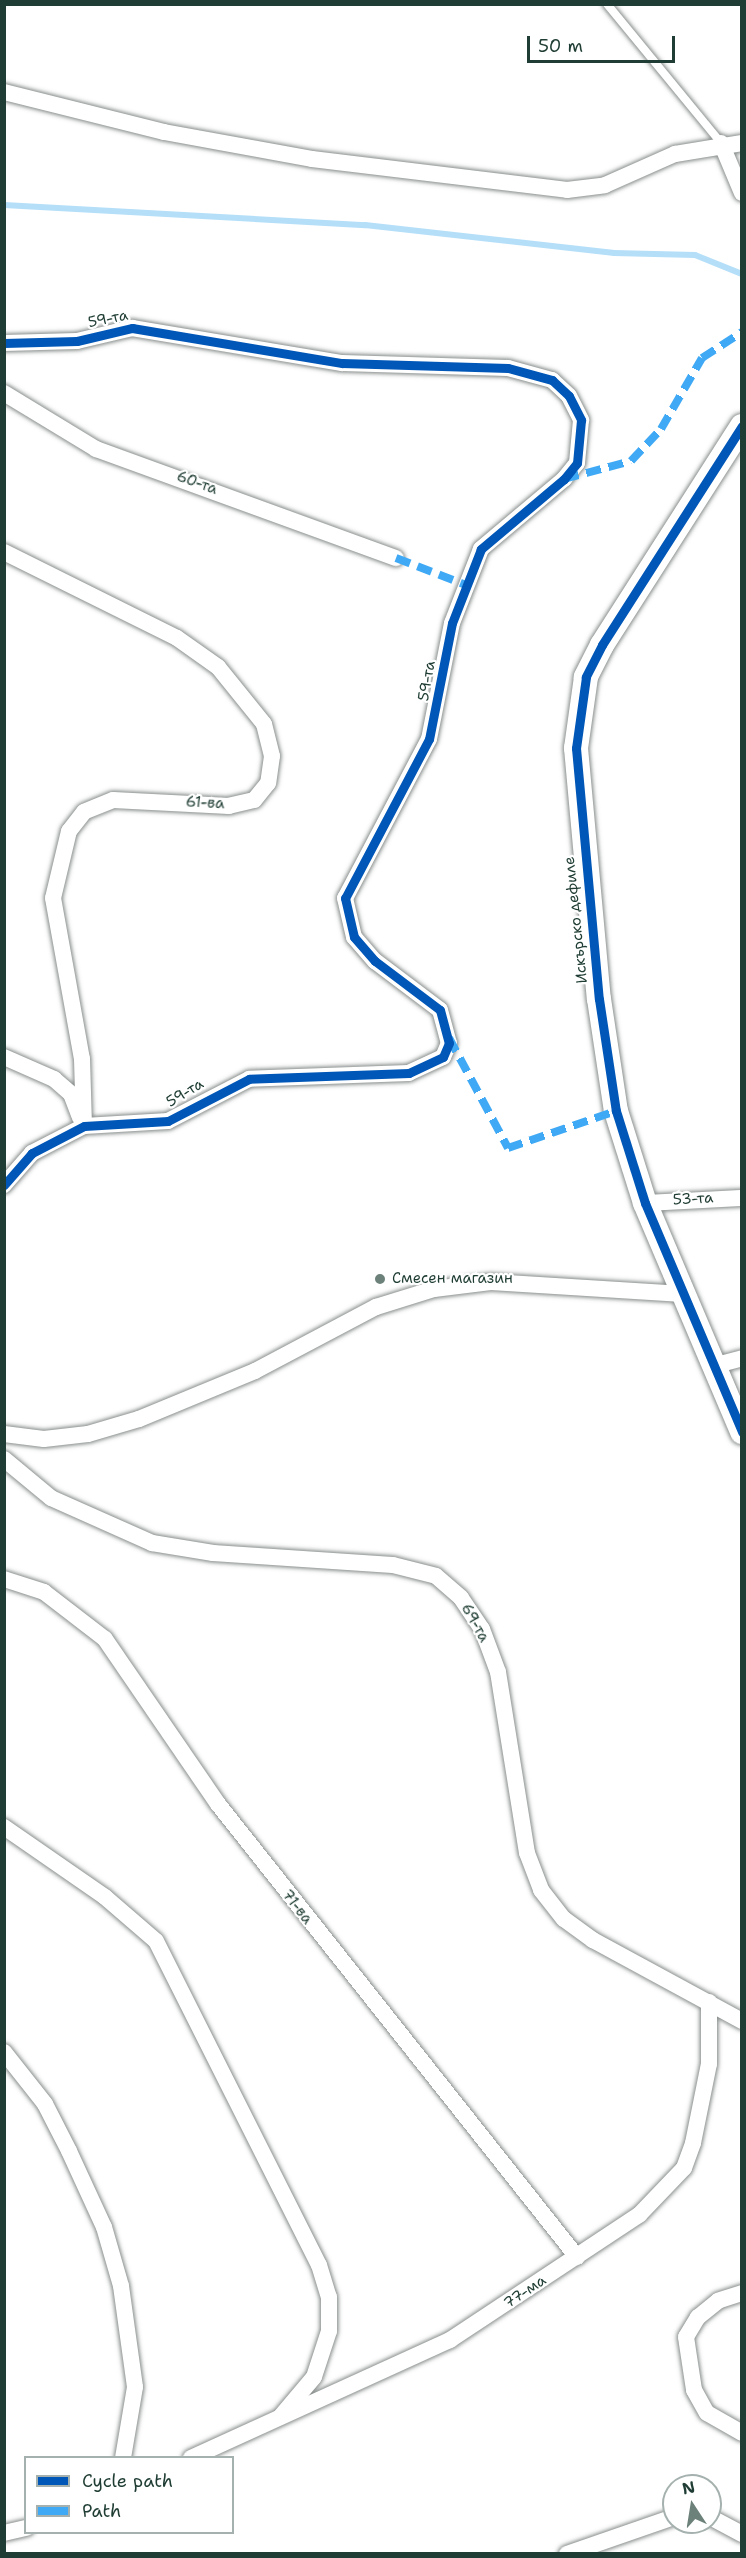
<!DOCTYPE html>
<html>
<head>
<meta charset="utf-8">
<style>
  body { margin:0 }
  #map { position:relative; width:746px; height:2558px; overflow:hidden; background:#fff; font-family:"Shantell Sans",sans-serif }
  div>[style] { position:absolute }
  .stream>* { height:6px; margin:-3px; padding:0 3px; transform-origin:3px; border-radius:3px; background:#b5dff8 }
  .roads { filter:drop-shadow(0 0 2px #898f8d) drop-shadow(0 0 2px #898f8d) }
  .lane>* { height:8px; margin:-4px; padding:0 4px; transform-origin:4px; border-radius:4px; background:#fff }
  .street>* { height:16px; margin:-8px; padding:0 8px; transform-origin:8px; border-radius:8px; background:#fff }
  .secondary>* { height:24px; margin:-12px; padding:0 12px; transform-origin:12px; border-radius:12px; background:#fff }
  .quiet>* { height:8px; margin-top:-4px; transform-origin:0; background:repeating-linear-gradient(90deg,#3fa9f5 0 15px,transparent 0 23px) }
  .cycleway>* { height:9px; margin:-4.5px; padding:0 4.5px; transform-origin:4.5px; border-radius:4.5px; background:#0057b8 }
  .dots>* { width:16px; height:16px; translate:-50% -50%; box-sizing:border-box; border:3px solid #fff; border-radius:50% }
  span { translate:-50% -50%; white-space:nowrap; text-align:center; line-height:1.15; -webkit-text-stroke:4.5px #fff; paint-order:stroke }
  .street-label { font-size:15px; color:#1f3d34 }
  .poi-label { font-size:15px; color:#1f3d34 }
  .left { translate:0 -50%; text-align:left }
  .frame { position:absolute; inset:0; border:6px solid #1f3d34; pointer-events:none }
  .legend { position:absolute; left:24px; top:2456px; width:210px; height:78px; box-sizing:border-box; background:#fff; border:2px solid #a5b1ae; margin:0; padding:8px 10px; list-style:none; font-size:18px; color:#1f3d34 }
  .legend li { display:flex; align-items:center; gap:12px; height:30px }
  .legend b { width:30px; border:2px solid #a5b1ae }
  .north { position:absolute; left:662px; top:2474px; width:60px; height:60px; box-sizing:border-box; background:#fff; border:2px solid #a5b1ae; border-radius:50%; rotate:348deg; font-size:16px; font-weight:700; line-height:24px; text-align:center; color:#1f3d34 }
  .north::after { content:''; display:block; margin:auto; width:21px; height:27px; background:#6d817b; clip-path:polygon(50% 0,100% 100%,50% 72%,0 100%) }
  .scale { position:absolute; left:527px; top:36px; width:148px; height:27px; box-sizing:border-box; border:3px solid #1f3d34; border-top:0; padding-left:8px; font-size:18px; line-height:21px; white-space:nowrap; color:#1f3d34; -webkit-text-stroke:4px #fff; paint-order:stroke }
</style>
</head>
<body>
<div id="map">
  <div class="stream">
    <div style="left:4px;top:205px;width:362px;rotate:3.2deg"></div>
    <div style="left:365px;top:225px;width:251px;rotate:6.4deg"></div>
    <div style="left:614px;top:253px;width:81px;rotate:1.4deg"></div>
    <div style="left:695px;top:255px;width:51px;rotate:22deg"></div>
  </div>
  <div class="roads">
    <div class="lane">
      <div style="left:607px;top:4px;width:180px;rotate:50.6deg"></div>
    </div>
    <div class="street">
      <div style="left:4px;top:92px;width:165px;rotate:14deg"></div>
      <div style="left:164px;top:132px;width:150px;rotate:10.3deg"></div>
      <div style="left:312px;top:159px;width:257px;rotate:6.9deg"></div>
      <div style="left:567px;top:190px;width:38px;rotate:-7deg"></div>
      <div style="left:605px;top:185px;width:77px;rotate:-23.9deg"></div>
      <div style="left:675px;top:154px;width:68px;rotate:-9.3deg"></div>
      <div style="left:721px;top:143px;width:54px;rotate:67.2deg"></div>
      <div style="left:4px;top:343px;width:73px;rotate:-1.6deg"></div>
      <div style="left:77px;top:341px;width:57px;rotate:-13.3deg"></div>
      <div style="left:132px;top:328px;width:213px;rotate:9.5deg"></div>
      <div style="left:342px;top:363px;width:166px;rotate:1.7deg"></div>
      <div style="left:508px;top:368px;width:46px;rotate:15.3deg"></div>
      <div style="left:552px;top:380px;width:23px;rotate:43deg"></div>
      <div style="left:569px;top:396px;width:27px;rotate:63deg"></div>
      <div style="left:581px;top:420px;width:43px;rotate:95.3deg"></div>
      <div style="left:577px;top:463px;width:21px;rotate:129deg"></div>
      <div style="left:564px;top:479px;width:109px;rotate:139.9deg"></div>
      <div style="left:481px;top:549px;width:79px;rotate:111.4deg"></div>
      <div style="left:452px;top:623px;width:118px;rotate:101.2deg"></div>
      <div style="left:429px;top:739px;width:180px;rotate:117.8deg"></div>
      <div style="left:345px;top:898px;width:40px;rotate:77deg"></div>
      <div style="left:354px;top:937px;width:32px;rotate:49deg"></div>
      <div style="left:375px;top:961px;width:81px;rotate:37deg"></div>
      <div style="left:440px;top:1010px;width:34px;rotate:75deg"></div>
      <div style="left:449px;top:1043px;width:15px;rotate:113deg"></div>
      <div style="left:443px;top:1057px;width:38px;rotate:155deg"></div>
      <div style="left:409px;top:1073px;width:160px;rotate:177.9deg"></div>
      <div style="left:249px;top:1079px;width:91px;rotate:152.6deg"></div>
      <div style="left:168px;top:1121px;width:84px;rotate:176.6deg"></div>
      <div style="left:84px;top:1126px;width:59px;rotate:152.6deg"></div>
      <div style="left:32px;top:1153px;width:43px;rotate:131.2deg"></div>
      <div style="left:4px;top:393px;width:108px;rotate:31.3deg"></div>
      <div style="left:96px;top:449px;width:319px;rotate:20deg"></div>
      <div style="left:4px;top:552px;width:193px;rotate:26.4deg"></div>
      <div style="left:177px;top:638px;width:50px;rotate:35.3deg"></div>
      <div style="left:218px;top:667px;width:73px;rotate:51.1deg"></div>
      <div style="left:264px;top:724px;width:33px;rotate:76deg"></div>
      <div style="left:272px;top:756px;width:27px;rotate:98deg"></div>
      <div style="left:268px;top:783px;width:22px;rotate:129deg"></div>
      <div style="left:254px;top:800px;width:26px;rotate:167deg"></div>
      <div style="left:229px;top:806px;width:116px;rotate:-177deg"></div>
      <div style="left:113px;top:800px;width:31px;rotate:158deg"></div>
      <div style="left:84px;top:812px;width:24px;rotate:128deg"></div>
      <div style="left:69px;top:831px;width:69px;rotate:103.4deg"></div>
      <div style="left:53px;top:898px;width:164px;rotate:79.8deg"></div>
      <div style="left:82px;top:1059px;width:67px;rotate:88.3deg"></div>
      <div style="left:4px;top:1057px;width:55px;rotate:23.7deg"></div>
      <div style="left:54px;top:1079px;width:23px;rotate:41deg"></div>
      <div style="left:71px;top:1094px;width:25px;rotate:69deg"></div>
      <div style="left:645px;top:1203px;width:97px;rotate:-3deg"></div>
      <div style="left:713px;top:1366px;width:30px;rotate:-15deg"></div>
      <div style="left:4px;top:1434px;width:40px;rotate:7.1deg"></div>
      <div style="left:44px;top:1439px;width:44px;rotate:-6.5deg"></div>
      <div style="left:88px;top:1434px;width:53px;rotate:-16.4deg"></div>
      <div style="left:139px;top:1419px;width:126px;rotate:-22.5deg"></div>
      <div style="left:255px;top:1371px;width:137px;rotate:-27.9deg"></div>
      <div style="left:376px;top:1307px;width:61px;rotate:-17.2deg"></div>
      <div style="left:434px;top:1289px;width:57px;rotate:-7deg"></div>
      <div style="left:491px;top:1282px;width:192px;rotate:3.6deg"></div>
      <div style="left:4px;top:1459px;width:61px;rotate:39.7deg"></div>
      <div style="left:51px;top:1498px;width:111px;rotate:24deg"></div>
      <div style="left:152px;top:1543px;width:62px;rotate:9.3deg"></div>
      <div style="left:213px;top:1553px;width:180px;rotate:3.8deg"></div>
      <div style="left:393px;top:1565px;width:44px;rotate:14.3deg"></div>
      <div style="left:436px;top:1576px;width:33px;rotate:41deg"></div>
      <div style="left:461px;top:1598px;width:37px;rotate:56deg"></div>
      <div style="left:482px;top:1629px;width:46px;rotate:69.6deg"></div>
      <div style="left:498px;top:1672px;width:183px;rotate:80.9deg"></div>
      <div style="left:527px;top:1853px;width:40px;rotate:69deg"></div>
      <div style="left:541px;top:1890px;width:37px;rotate:52deg"></div>
      <div style="left:564px;top:1919px;width:36px;rotate:36deg"></div>
      <div style="left:593px;top:1940px;width:170px;rotate:28.5deg"></div>
      <div style="left:4px;top:1579px;width:42px;rotate:18deg"></div>
      <div style="left:44px;top:1592px;width:77px;rotate:37.6deg"></div>
      <div style="left:105px;top:1639px;width:200px;rotate:55.6deg"></div>
      <div style="left:218px;top:1804px;width:578px;rotate:51.6deg"></div>
      <div style="left:4px;top:1827px;width:123px;rotate:34.7deg"></div>
      <div style="left:105px;top:1897px;width:67px;rotate:40.8deg"></div>
      <div style="left:156px;top:1941px;width:363px;rotate:63.3deg"></div>
      <div style="left:319px;top:2265px;width:34px;rotate:73deg"></div>
      <div style="left:329px;top:2297px;width:34px;rotate:90deg"></div>
      <div style="left:329px;top:2331px;width:48px;rotate:108.1deg"></div>
      <div style="left:314px;top:2377px;width:51px;rotate:130.2deg"></div>
      <div style="left:4px;top:2052px;width:66px;rotate:51.7deg"></div>
      <div style="left:45px;top:2104px;width:53px;rotate:62.9deg"></div>
      <div style="left:69px;top:2151px;width:84px;rotate:65.3deg"></div>
      <div style="left:104px;top:2227px;width:61px;rotate:73.9deg"></div>
      <div style="left:121px;top:2286px;width:102px;rotate:82.1deg"></div>
      <div style="left:135px;top:2387px;width:72px;rotate:99.6deg"></div>
      <div style="left:742px;top:2293px;width:25px;rotate:162deg"></div>
      <div style="left:718px;top:2301px;width:26px;rotate:141deg"></div>
      <div style="left:698px;top:2317px;width:23px;rotate:121deg"></div>
      <div style="left:686px;top:2337px;width:54px;rotate:81.4deg"></div>
      <div style="left:694px;top:2390px;width:26px;rotate:61deg"></div>
      <div style="left:707px;top:2413px;width:40px;rotate:29.7deg"></div>
      <div style="left:191px;top:2458px;width:285px;rotate:-24.5deg"></div>
      <div style="left:450px;top:2340px;width:227px;rotate:-33.5deg"></div>
      <div style="left:639px;top:2215px;width:65px;rotate:-46.2deg"></div>
      <div style="left:684px;top:2168px;width:27px;rotate:-70deg"></div>
      <div style="left:693px;top:2143px;width:81px;rotate:-78.6deg"></div>
      <div style="left:709px;top:2064px;width:62px;rotate:-90deg"></div>
      <div style="left:710px;top:2517px;width:36px;rotate:28deg"></div>
      <div style="left:4px;top:2533px;width:23px;rotate:-13deg"></div>
      <div style="left:567px;top:2554px;width:113px;rotate:-19.1deg"></div>
    </div>
    <div class="secondary">
      <div style="left:742px;top:426px;width:260px;rotate:122.6deg"></div>
      <div style="left:602px;top:645px;width:36px;rotate:117deg"></div>
      <div style="left:586px;top:677px;width:72px;rotate:98deg"></div>
      <div style="left:576px;top:748px;width:252px;rotate:84.8deg"></div>
      <div style="left:599px;top:999px;width:113px;rotate:81.4deg"></div>
      <div style="left:616px;top:1111px;width:96px;rotate:72.5deg"></div>
      <div style="left:645px;top:1203px;width:249px;rotate:67deg"></div>
    </div>
  </div>
  <div class="quiet">
    <div style="left:564px;top:479px;width:69px;rotate:-15deg"></div>
    <div style="left:631px;top:461px;width:44px;rotate:-46.8deg"></div>
    <div style="left:661px;top:429px;width:82px;rotate:-60deg"></div>
    <div style="left:702px;top:358px;width:48px;rotate:-33deg"></div>
    <div style="left:396px;top:558px;width:75px;rotate:21.1deg"></div>
    <div style="left:449px;top:1038px;width:125px;rotate:61.8deg"></div>
    <div style="left:508px;top:1148px;width:114px;rotate:-18.9deg"></div>
  </div>
  <div class="cycleway">
    <div style="left:4px;top:343px;width:73px;rotate:-1.6deg"></div>
    <div style="left:77px;top:341px;width:57px;rotate:-13.3deg"></div>
    <div style="left:132px;top:328px;width:213px;rotate:9.5deg"></div>
    <div style="left:342px;top:363px;width:166px;rotate:1.7deg"></div>
    <div style="left:508px;top:368px;width:46px;rotate:15.3deg"></div>
    <div style="left:552px;top:380px;width:23px;rotate:43deg"></div>
    <div style="left:569px;top:396px;width:27px;rotate:63deg"></div>
    <div style="left:581px;top:420px;width:43px;rotate:95.3deg"></div>
    <div style="left:577px;top:463px;width:21px;rotate:129deg"></div>
    <div style="left:564px;top:479px;width:109px;rotate:139.9deg"></div>
    <div style="left:481px;top:549px;width:79px;rotate:111.4deg"></div>
    <div style="left:452px;top:623px;width:118px;rotate:101.2deg"></div>
    <div style="left:429px;top:739px;width:180px;rotate:117.8deg"></div>
    <div style="left:345px;top:898px;width:40px;rotate:77deg"></div>
    <div style="left:354px;top:937px;width:32px;rotate:49deg"></div>
    <div style="left:375px;top:961px;width:81px;rotate:37deg"></div>
    <div style="left:440px;top:1010px;width:34px;rotate:75deg"></div>
    <div style="left:449px;top:1043px;width:15px;rotate:113deg"></div>
    <div style="left:443px;top:1057px;width:38px;rotate:155deg"></div>
    <div style="left:409px;top:1073px;width:160px;rotate:177.9deg"></div>
    <div style="left:249px;top:1079px;width:91px;rotate:152.6deg"></div>
    <div style="left:168px;top:1121px;width:84px;rotate:176.6deg"></div>
    <div style="left:84px;top:1126px;width:59px;rotate:152.6deg"></div>
    <div style="left:32px;top:1153px;width:43px;rotate:131.2deg"></div>
    <div style="left:742px;top:426px;width:260px;rotate:122.6deg"></div>
    <div style="left:602px;top:645px;width:36px;rotate:117deg"></div>
    <div style="left:586px;top:677px;width:72px;rotate:98deg"></div>
    <div style="left:576px;top:748px;width:252px;rotate:84.8deg"></div>
    <div style="left:599px;top:999px;width:113px;rotate:81.4deg"></div>
    <div style="left:616px;top:1111px;width:96px;rotate:72.5deg"></div>
    <div style="left:645px;top:1203px;width:249px;rotate:67deg"></div>
  </div>
  <div class="dots">
    <div style="left:380px;top:1279px;background:#6d817b"></div>
  </div>
  <div class="street-label">
    <span style="left:108px;top:319px;rotate:-11deg">59-та</span>
    <span style="left:197px;top:483px;rotate:20deg">60-та</span>
    <span style="left:427px;top:681px;rotate:-80deg">59-та</span>
    <span style="left:205px;top:803px;rotate:3deg">61-ва</span>
    <span style="left:576px;top:920px;rotate:-96deg">Искърско дефиле</span>
    <span style="left:185px;top:1093px;rotate:-31deg">59-та</span>
    <span style="left:693px;top:1199px;rotate:-3deg">53-та</span>
    <span style="left:475px;top:1623px;rotate:61deg">69-та</span>
    <span style="left:297px;top:1907px;rotate:52deg">71-ва</span>
    <span style="left:525px;top:2292px;rotate:-34deg">77-ма</span>
  </div>
  <div class="poi-label">
    <span class="left" style="left:392px;top:1279px">Смесен магазин</span>
  </div>
  <div class="frame"></div>
  <ul class="legend">
  <li><b style="height:8px;background:#0057b8"></b>Cycle path</li>
  <li><b style="height:8px;background:#3fa9f5"></b>Path</li>
  </ul>
  <div class="north">N</div>
  <div class="scale">50 m</div>
</div>
</body>
</html>
